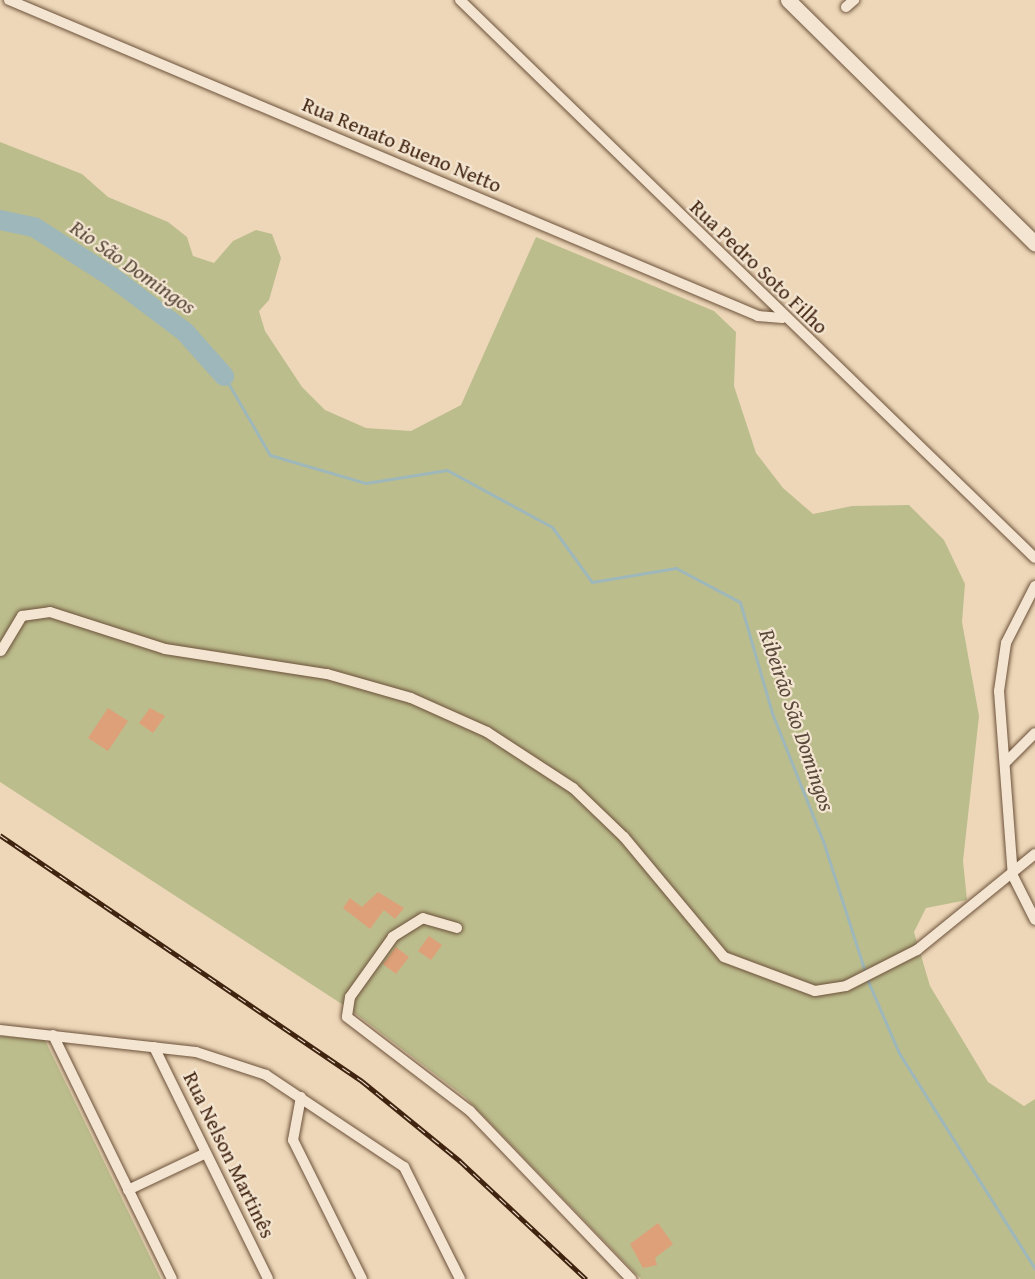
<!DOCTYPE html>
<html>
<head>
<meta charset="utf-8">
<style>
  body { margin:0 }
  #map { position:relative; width:1035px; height:1279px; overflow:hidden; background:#edd7b8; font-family:"Gentium Book Plus",serif }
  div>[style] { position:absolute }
  .green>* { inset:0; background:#bcbd8d }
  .stream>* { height:3px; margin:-1.5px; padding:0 1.5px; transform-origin:1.5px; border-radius:1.5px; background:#9eb7ba }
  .river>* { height:20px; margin:-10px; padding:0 10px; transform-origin:10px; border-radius:10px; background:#9eb7ba }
  .building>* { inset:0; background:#dea079 }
  .roads { filter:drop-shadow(0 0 2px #6c513a) drop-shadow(0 0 2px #6c513a) }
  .minor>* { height:10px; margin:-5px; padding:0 5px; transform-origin:5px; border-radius:5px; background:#f3e5d1 }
  .secondary>* { height:15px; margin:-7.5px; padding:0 7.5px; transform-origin:7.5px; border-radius:7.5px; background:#f3e5d1 }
  .rail>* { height:5px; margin-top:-2.5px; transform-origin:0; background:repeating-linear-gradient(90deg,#f3e5d1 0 9px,#412410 0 18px); box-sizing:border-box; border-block:2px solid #412410 }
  span { translate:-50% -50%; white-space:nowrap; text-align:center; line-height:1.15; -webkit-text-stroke:4.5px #f3e5d1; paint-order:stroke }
  .street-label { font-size:21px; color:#412410 }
  .water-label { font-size:22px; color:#58493a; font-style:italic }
</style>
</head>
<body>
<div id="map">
  <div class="green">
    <div style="clip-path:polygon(0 142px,82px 174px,108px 197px,168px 222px,187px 237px,193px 256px,214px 263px,233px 241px,256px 230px,272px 234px,281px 258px,269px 300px,259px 311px,265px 331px,302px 387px,325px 410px,366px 428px,411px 431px,461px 405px,536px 237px,714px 311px,736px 332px,734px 386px,756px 453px,783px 488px,813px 514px,852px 506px,909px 505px,944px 540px,965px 584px,962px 622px,979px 716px,963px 861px,967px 900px,926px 908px,914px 932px,930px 986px,988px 1082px,1024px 1106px,1035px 1099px,1035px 1279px,641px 1279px,465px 1097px,351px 1010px,0 782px)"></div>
    <div style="clip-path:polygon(0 1036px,45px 1040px,161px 1279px,0 1279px)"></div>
  </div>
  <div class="stream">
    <div style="left:224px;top:376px;width:91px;rotate:59.8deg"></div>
    <div style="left:270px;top:455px;width:100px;rotate:16.3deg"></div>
    <div style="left:366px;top:483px;width:82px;rotate:-9.1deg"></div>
    <div style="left:447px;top:470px;width:119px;rotate:28.5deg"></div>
    <div style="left:552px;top:527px;width:68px;rotate:54deg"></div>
    <div style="left:592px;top:582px;width:85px;rotate:-9.5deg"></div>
    <div style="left:676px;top:568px;width:72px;rotate:28deg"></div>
    <div style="left:740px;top:602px;width:116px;rotate:73.9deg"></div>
    <div style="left:772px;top:713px;width:141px;rotate:68.3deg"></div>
    <div style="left:824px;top:844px;width:134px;rotate:72.2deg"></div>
    <div style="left:867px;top:979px;width:81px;rotate:66.6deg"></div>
    <div style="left:899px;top:1053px;width:255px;rotate:57.8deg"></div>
  </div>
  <div class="river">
    <div style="left:0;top:220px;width:35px;rotate:12deg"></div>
    <div style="left:34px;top:227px;width:93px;rotate:32.7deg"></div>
    <div style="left:112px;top:277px;width:91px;rotate:37deg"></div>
    <div style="left:185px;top:332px;width:59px;rotate:48.4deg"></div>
  </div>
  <div class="building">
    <div style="clip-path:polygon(108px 708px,128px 721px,108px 751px,88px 738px)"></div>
    <div style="clip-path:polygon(150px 708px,165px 716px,153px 733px,139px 723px)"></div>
    <div style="clip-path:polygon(378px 892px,404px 908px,395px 919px,384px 910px,370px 929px,343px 908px,350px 898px,362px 907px)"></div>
    <div style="clip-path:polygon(429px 936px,442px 945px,431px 960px,418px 951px)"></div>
    <div style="clip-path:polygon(396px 947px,409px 957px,396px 974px,383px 964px)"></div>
    <div style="clip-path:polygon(658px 1223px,673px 1244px,655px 1258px,657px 1265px,643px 1268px,630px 1244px)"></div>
  </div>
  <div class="roads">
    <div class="minor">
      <div style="left:9px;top:0;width:813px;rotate:22.87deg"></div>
      <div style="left:758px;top:316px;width:24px;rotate:5deg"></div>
      <div style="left:460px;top:0;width:801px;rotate:44.14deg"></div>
      <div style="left:846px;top:7px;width:11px;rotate:-41deg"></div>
      <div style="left:1035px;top:586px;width:64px;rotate:117deg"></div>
      <div style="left:1006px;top:643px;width:49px;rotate:98.3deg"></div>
      <div style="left:999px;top:691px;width:186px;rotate:85.7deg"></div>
      <div style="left:1013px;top:876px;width:49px;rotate:63.4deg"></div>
      <div style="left:1px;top:651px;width:41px;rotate:-59deg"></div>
      <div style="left:22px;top:616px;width:28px;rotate:-8deg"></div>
      <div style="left:50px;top:612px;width:121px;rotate:17.8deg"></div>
      <div style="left:165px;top:649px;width:164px;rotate:8.8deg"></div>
      <div style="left:327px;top:674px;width:87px;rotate:15.9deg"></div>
      <div style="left:411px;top:698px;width:83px;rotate:24.1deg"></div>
      <div style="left:487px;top:732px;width:103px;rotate:33.1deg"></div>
      <div style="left:573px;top:788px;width:71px;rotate:43.9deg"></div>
      <div style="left:624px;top:837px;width:156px;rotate:50.2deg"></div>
      <div style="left:724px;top:957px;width:97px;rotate:20.5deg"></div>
      <div style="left:815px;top:991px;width:31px;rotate:-9deg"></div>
      <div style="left:846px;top:986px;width:80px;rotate:-26.9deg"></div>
      <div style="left:917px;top:950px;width:152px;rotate:-39.1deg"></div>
      <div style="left:1005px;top:763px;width:42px;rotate:-45deg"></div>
      <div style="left:457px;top:928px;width:35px;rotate:-164deg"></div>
      <div style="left:423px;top:918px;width:36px;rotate:148deg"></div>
      <div style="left:393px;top:937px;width:74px;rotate:125.6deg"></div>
      <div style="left:350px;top:997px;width:20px;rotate:99deg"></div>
      <div style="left:347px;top:1017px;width:155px;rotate:37.4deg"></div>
      <div style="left:470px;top:1111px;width:233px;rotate:46.2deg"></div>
      <div style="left:0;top:1030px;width:197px;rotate:6.4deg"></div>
      <div style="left:196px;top:1052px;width:74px;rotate:18.2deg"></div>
      <div style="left:266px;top:1075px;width:166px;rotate:33.7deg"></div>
      <div style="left:404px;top:1167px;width:125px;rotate:63.4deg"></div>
      <div style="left:53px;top:1035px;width:271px;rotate:64deg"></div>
      <div style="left:154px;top:1047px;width:258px;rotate:63.8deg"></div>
      <div style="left:301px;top:1097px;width:44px;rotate:100.5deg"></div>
      <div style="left:293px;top:1140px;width:155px;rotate:63.6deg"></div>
      <div style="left:128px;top:1190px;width:86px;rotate:-25.4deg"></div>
    </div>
    <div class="secondary">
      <div style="left:788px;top:0;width:347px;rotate:44.6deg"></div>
    </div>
  </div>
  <div class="rail">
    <div style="left:0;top:835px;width:438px;rotate:34.2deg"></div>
    <div style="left:362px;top:1081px;width:127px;rotate:39.2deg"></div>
    <div style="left:460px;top:1161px;width:173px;rotate:43.1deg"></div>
  </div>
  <div class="street-label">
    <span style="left:402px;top:145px;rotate:23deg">Rua Renato Bueno Netto</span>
    <span style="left:759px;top:267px;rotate:44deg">Rua Pedro Soto Filho</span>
    <span style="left:229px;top:1155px;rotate:64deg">Rua Nelson Martinês</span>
  </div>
  <div class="water-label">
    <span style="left:133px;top:267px;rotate:35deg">Rio São Domingos</span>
    <span style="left:797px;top:720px;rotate:71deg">Ribeirão São Domingos</span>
  </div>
</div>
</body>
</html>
